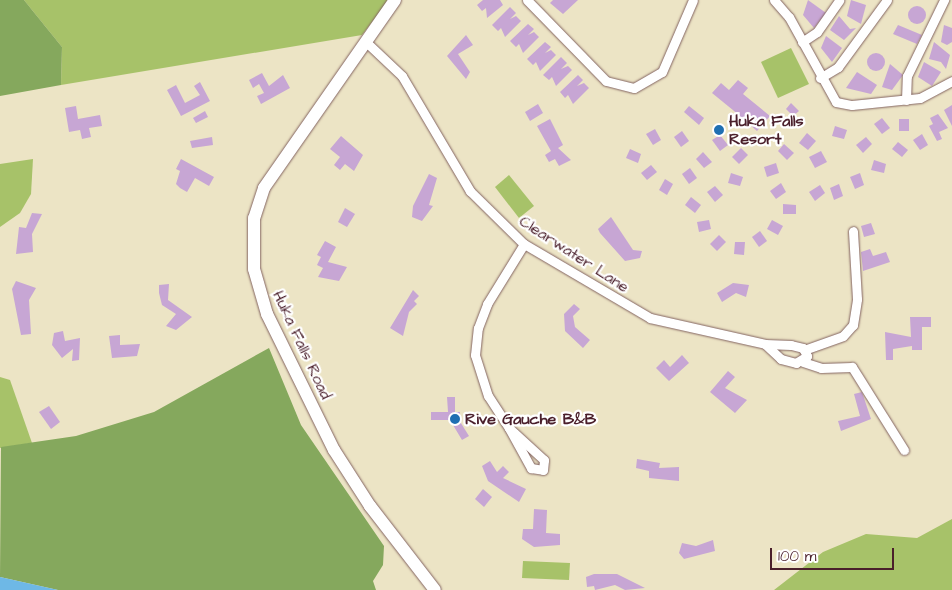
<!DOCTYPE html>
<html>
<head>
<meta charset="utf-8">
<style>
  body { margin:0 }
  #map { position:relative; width:952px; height:590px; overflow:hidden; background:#ece4c5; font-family:"Architects Daughter",sans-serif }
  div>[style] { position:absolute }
  .green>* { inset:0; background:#a7c269 }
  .forest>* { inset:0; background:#85a85d }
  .water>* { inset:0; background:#6eb8e6 }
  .building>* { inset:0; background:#c7a6d4 }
  .round { border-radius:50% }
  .roads { filter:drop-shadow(0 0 1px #836461) drop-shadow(0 0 1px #836461) }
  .street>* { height:9px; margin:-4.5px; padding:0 4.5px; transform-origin:4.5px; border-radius:4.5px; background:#fff }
  .secondary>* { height:12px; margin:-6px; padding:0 6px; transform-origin:6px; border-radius:6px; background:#fff }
  .dots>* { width:14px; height:14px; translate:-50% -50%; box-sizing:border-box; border:2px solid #fff; border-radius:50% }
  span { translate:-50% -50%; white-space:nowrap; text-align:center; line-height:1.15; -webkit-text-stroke:4.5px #fff; paint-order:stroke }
  .poi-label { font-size:16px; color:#4a1f2b; font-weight:700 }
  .left { translate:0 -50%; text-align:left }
  .street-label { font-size:16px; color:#4a1f2b }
  .scale { position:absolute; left:770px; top:548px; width:124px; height:22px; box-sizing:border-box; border:2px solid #4a1f2b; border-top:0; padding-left:6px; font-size:15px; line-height:18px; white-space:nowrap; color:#4a1f2b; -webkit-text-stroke:4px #fff; paint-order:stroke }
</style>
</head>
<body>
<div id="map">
  <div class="green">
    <div style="clip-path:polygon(24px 0,389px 0,362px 35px,61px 85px,62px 47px)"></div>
    <div style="clip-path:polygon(791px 48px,809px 84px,778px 98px,761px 62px)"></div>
    <div style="clip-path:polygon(33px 159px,31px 194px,20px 213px,0 227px,0 164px)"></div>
    <div style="clip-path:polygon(509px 175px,534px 206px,519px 218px,495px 187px)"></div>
    <div style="clip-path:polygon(0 377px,10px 380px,32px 443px,0 448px)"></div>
    <div style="clip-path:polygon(952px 519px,952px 590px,774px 590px,823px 552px,866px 534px,917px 538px)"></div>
    <div style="clip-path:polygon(523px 561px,570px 563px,569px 580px,522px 578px)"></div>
  </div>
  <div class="forest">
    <div style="clip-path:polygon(0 0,24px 0,62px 47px,61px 85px,0 96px)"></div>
    <div style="clip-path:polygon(269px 348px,301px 425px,384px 546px,383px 565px,373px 581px,376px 590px,58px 590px,0 577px,1px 447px,76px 436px,154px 412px)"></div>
  </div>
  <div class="water">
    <div style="clip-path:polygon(0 577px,58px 590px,0 590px)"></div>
  </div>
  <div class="building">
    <div style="clip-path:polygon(483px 0,500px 0,503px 5px,487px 18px,486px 8px,482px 11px,477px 5px)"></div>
    <div style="clip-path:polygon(553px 0,578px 0,563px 14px,550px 3px)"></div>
    <div style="clip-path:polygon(808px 0,826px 13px,814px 28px,803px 15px)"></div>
    <div style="clip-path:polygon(851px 0,866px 5px,861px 24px,847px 16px)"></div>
    <div class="round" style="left:908px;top:6px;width:18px;height:18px"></div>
    <div style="clip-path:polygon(510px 7px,516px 13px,510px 19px,516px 16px,521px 21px,505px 37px,501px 28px,498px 31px,492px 25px)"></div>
    <div style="clip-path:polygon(839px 16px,850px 29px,856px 28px,844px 40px,830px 30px)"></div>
    <div style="clip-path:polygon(528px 24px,534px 29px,528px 35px,534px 32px,539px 37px,523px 53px,519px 44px,516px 47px,510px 41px)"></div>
    <div style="clip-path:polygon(898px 25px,922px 35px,917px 44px,893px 34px)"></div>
    <div style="clip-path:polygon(944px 25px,952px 28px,952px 42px,947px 45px,941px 42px)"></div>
    <div style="clip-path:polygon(466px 35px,473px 45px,458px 54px,470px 72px,466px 79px,447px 56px)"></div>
    <div style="clip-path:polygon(826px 36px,842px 48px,832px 62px,821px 48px)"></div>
    <div style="clip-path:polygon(545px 42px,551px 47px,545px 53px,551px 50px,556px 55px,540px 71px,536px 62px,533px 65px,527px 59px)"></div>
    <div style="clip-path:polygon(934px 42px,950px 55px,946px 69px,941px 62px,929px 59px)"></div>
    <div class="round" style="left:867px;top:53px;width:18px;height:18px"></div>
    <div style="clip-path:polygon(561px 57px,567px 63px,561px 69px,568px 66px,572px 70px,556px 86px,552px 77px,549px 80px,543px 75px)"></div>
    <div style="clip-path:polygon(924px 62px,941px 72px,932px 86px,918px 77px)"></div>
    <div style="clip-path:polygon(890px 64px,903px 75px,892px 90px,882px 87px)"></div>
    <div style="clip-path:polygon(857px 72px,877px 85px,871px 94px,846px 88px)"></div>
    <div style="clip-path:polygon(262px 73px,269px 86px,283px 75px,290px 88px,261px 104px,257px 96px,264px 93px,259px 84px,253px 88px,249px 80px)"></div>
    <div style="clip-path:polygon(578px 75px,583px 80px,577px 86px,584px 83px,589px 88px,573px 104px,568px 95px,565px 98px,560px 92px)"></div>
    <div style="clip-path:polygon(738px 80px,748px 88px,743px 94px,770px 116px,757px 131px,743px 119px,740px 124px,735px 120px,739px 115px,712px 93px,721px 83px,729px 90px)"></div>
    <div style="clip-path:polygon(200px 82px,210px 101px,181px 116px,167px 90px,176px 85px,185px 103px,200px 95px,194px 86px)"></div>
    <div style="clip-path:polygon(791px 103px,799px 111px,793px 116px,786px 109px)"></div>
    <div style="clip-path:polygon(538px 104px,543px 113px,530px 121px,525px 112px)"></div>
    <div style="clip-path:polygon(952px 105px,952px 126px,944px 110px)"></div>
    <div style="clip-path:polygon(76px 106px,78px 119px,100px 115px,102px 126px,89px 128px,91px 137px,82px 139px,80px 130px,69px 132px,65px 108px)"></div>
    <div style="clip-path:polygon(689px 106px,704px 118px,699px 125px,684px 112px)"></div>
    <div style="clip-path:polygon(205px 111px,208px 117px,196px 123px,193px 118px)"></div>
    <div style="clip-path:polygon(938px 114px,948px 128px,939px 132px,942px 139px,937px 141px,929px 126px,933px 124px,930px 118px)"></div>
    <div style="clip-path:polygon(882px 118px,890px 128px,882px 134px,874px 124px)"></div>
    <div style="clip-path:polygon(550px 119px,563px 145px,558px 148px,571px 160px,559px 166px,555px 159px,549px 162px,545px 155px,551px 151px,537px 126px)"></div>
    <div style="clip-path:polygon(899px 119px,909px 119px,909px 131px,899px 131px)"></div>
    <div style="clip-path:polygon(835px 126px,847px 130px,844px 139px,832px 136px)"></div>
    <div style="clip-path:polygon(655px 129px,661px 140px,653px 145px,646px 134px)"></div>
    <div style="clip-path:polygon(682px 131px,689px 141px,681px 147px,674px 137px)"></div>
    <div style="clip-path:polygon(807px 133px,816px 141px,808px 150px,799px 143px)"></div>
    <div style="clip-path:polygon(922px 134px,928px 145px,920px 150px,913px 140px)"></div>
    <div style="clip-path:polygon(720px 135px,728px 145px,720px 151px,712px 140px)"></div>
    <div style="clip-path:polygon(341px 136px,363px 155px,354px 171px,345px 164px,340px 170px,334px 165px,340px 157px,330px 149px)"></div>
    <div style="clip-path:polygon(212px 137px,213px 145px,192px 148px,190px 141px)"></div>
    <div style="clip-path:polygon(866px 137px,872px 144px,863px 153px,856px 145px)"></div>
    <div style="clip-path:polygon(898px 142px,908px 150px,902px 157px,892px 149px)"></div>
    <div style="clip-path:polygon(784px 144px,794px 153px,787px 160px,778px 151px)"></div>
    <div style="clip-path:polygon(741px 148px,748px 155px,739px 164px,732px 157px)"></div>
    <div style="clip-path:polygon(630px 149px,641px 154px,638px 163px,626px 158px)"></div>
    <div style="clip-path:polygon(821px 151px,827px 162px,815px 168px,809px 157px)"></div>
    <div style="clip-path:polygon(703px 152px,712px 162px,704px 168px,696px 159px)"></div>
    <div style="clip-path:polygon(181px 159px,214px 177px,209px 186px,195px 178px,187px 192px,180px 188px,176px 184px,180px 171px,176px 169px)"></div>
    <div style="clip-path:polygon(874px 160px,886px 164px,884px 173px,871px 170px)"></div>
    <div style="clip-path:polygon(776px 163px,779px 173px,767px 177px,764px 167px)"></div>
    <div style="clip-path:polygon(651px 165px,657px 172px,647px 180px,641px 173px)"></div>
    <div style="clip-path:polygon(690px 168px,697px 178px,689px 184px,682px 174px)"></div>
    <div style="clip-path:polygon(731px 173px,743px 177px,740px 186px,728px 183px)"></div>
    <div style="clip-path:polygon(860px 173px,864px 185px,855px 189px,850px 177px)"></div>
    <div style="clip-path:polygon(429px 174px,437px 178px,429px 205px,433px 206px,422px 221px,412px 217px,413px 206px)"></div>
    <div style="clip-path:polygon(665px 179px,673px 184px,667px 195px,659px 190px)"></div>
    <div style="clip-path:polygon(781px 183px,786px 192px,776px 199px,770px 191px)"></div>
    <div style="clip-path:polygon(839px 184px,843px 196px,834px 200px,830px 188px)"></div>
    <div style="clip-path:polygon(820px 185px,825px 193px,815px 201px,809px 192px)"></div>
    <div style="clip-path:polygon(715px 186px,723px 195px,715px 202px,707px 192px)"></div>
    <div style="clip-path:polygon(691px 197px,701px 205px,695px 213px,685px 205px)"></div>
    <div style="clip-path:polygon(783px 204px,796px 205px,796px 214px,783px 214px)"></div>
    <div style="clip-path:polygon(345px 208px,355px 214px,347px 227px,338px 222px)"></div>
    <div style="clip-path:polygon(32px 213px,42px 214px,32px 234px,33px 252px,16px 254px,19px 227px,26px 228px)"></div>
    <div style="clip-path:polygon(611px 217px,633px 250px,642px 251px,640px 258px,625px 261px,600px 233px,598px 229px)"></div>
    <div style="clip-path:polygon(709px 220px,711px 229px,699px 232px,697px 222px)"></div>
    <div style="clip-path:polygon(772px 220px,783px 226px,778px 235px,767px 229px)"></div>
    <div style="clip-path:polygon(871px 223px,875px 234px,864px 237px,861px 226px)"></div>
    <div style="clip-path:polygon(760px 231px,767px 241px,759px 247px,752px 237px)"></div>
    <div style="clip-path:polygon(719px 235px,726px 242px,717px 251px,710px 244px)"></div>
    <div style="clip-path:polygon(325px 241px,336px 247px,328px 262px,347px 267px,339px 281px,318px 277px,323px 268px,317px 265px,321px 257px,317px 255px)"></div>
    <div style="clip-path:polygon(735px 242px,745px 242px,744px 255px,734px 254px)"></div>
    <div style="clip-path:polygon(870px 249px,873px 256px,886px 252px,890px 262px,863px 271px,861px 252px)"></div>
    <div style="clip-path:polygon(16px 281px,36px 288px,29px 300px,31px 334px,21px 335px,12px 289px)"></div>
    <div style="clip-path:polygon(733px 283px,749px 285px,746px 297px,736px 293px,722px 302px,717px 293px)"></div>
    <div style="clip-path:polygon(169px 284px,168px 300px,192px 317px,176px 330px,166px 326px,176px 314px,162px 305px,159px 293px,159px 285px)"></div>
    <div style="clip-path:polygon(413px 290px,419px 296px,414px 301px,417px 304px,409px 312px,403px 336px,390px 328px)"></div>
    <div style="clip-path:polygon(574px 304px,580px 309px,573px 316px,575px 327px,590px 340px,583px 348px,565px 331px,564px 314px)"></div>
    <div style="clip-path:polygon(910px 317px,931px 317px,931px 327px,922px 327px,922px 350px,912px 350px,912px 346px,893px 349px,893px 360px,886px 360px,885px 332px,911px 337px)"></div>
    <div style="clip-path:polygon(63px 331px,65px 341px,80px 338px,79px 360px,72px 361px,73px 349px,62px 358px,52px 345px,54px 333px)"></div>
    <div style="clip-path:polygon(120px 335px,120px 345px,140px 344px,137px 356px,112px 358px,109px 336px)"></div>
    <div style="clip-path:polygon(682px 355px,689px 363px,669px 381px,656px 368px,664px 360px,670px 367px)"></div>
    <div style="clip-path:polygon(728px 371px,735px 377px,725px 388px,747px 400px,735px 413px,710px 392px)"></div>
    <div style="clip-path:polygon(862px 392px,871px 419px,841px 431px,838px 421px,860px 416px,854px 394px)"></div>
    <div style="clip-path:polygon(447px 397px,455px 397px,455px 412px,460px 412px,459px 420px,469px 436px,462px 440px,450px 420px,431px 420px,431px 412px,448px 412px)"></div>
    <div style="clip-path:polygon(49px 406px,60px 422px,51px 429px,39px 412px)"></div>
    <div style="clip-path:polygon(637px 459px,660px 463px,659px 468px,679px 467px,679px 481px,649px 478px,649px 471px,636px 468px)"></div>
    <div style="clip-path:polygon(490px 461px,497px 472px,503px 466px,509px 472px,503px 478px,526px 489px,519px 502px,488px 481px,482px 466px)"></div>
    <div style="clip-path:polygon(483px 489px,492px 497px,484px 507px,475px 499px)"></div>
    <div style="clip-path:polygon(534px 509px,547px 510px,546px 533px,560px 534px,560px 545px,534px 547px,522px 539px,523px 529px,533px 529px)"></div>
    <div style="clip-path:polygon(713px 540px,715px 551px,684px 559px,679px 553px,682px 543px,696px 546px)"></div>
    <div style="clip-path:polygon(594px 574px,617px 574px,645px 588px,625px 590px,615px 585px,595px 590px,594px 586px,587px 587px,586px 577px)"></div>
  </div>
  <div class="roads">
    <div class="street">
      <div style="left:527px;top:0;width:113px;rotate:45.7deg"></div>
      <div style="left:606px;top:81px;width:29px;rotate:14deg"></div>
      <div style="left:634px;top:88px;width:32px;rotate:-30deg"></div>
      <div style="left:662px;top:72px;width:78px;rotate:-66.7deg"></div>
      <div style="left:774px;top:0;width:23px;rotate:49deg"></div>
      <div style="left:789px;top:17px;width:97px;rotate:61.1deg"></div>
      <div style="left:836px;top:102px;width:16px;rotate:11deg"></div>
      <div style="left:852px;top:105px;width:68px;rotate:-5.9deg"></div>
      <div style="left:920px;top:98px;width:36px;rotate:-28deg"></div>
      <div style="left:365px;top:41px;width:51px;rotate:43.4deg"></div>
      <div style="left:402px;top:76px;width:134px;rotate:59.4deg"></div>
      <div style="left:470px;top:191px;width:76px;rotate:44.5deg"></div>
      <div style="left:524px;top:244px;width:146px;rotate:30.4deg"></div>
      <div style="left:650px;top:318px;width:118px;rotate:12.7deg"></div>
      <div style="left:765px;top:344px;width:26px;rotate:2deg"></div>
      <div style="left:791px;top:345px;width:12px;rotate:14deg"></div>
      <div style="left:803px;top:348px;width:9px;rotate:63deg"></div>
      <div style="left:807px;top:356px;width:13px;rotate:148deg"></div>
      <div style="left:796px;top:363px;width:16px;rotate:-165deg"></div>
      <div style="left:781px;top:359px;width:22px;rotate:-137deg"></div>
      <div style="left:802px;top:42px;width:18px;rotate:-34deg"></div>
      <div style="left:817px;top:32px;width:39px;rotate:-55deg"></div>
      <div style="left:820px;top:78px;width:21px;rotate:-31deg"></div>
      <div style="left:838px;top:67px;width:83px;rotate:-53.8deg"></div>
      <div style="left:906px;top:100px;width:24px;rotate:-88deg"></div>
      <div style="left:907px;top:76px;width:85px;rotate:-64deg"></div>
      <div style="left:804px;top:350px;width:41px;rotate:-19.7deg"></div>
      <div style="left:843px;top:336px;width:15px;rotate:-48deg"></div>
      <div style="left:853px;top:325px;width:26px;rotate:-81deg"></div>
      <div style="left:857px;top:299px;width:68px;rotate:-93.4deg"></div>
      <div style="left:803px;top:362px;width:19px;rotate:18deg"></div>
      <div style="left:821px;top:368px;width:31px;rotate:-2deg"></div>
      <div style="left:852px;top:367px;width:98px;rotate:57.9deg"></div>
      <div style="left:509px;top:428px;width:46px;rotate:61.2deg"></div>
      <div style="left:531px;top:468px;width:12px;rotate:9deg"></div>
      <div style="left:543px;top:470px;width:10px;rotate:-84deg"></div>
      <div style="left:544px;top:460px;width:47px;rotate:-137.6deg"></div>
      <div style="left:509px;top:428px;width:38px;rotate:-123deg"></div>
      <div style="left:488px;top:396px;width:43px;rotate:-107.6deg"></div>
      <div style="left:475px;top:355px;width:27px;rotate:-84deg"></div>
      <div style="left:478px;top:328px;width:26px;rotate:-69deg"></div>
      <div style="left:487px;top:304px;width:70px;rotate:-58.3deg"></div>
    </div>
    <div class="secondary">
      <div style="left:395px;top:0;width:229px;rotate:124.9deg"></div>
      <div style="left:264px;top:188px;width:32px;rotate:108deg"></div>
      <div style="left:254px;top:218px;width:51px;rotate:90deg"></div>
      <div style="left:254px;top:269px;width:47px;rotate:73.9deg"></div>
      <div style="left:267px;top:314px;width:152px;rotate:63.8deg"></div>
      <div style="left:334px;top:450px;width:67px;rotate:57.3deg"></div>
      <div style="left:370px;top:506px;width:106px;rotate:52.3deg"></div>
    </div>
  </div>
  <div class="dots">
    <div style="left:719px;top:130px;background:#1f6fb2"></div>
    <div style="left:455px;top:419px;background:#1f6fb2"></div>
  </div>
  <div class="poi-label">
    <span class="left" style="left:729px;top:130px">Huka Falls<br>Resort</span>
    <span class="left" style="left:465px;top:419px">Rive Gauche B&amp;B</span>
  </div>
  <div class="street-label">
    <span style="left:574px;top:254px;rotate:33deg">Clearwater Lane</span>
    <span style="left:302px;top:345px;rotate:65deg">Huka Falls Road</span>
  </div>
  <div class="scale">100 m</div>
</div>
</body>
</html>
